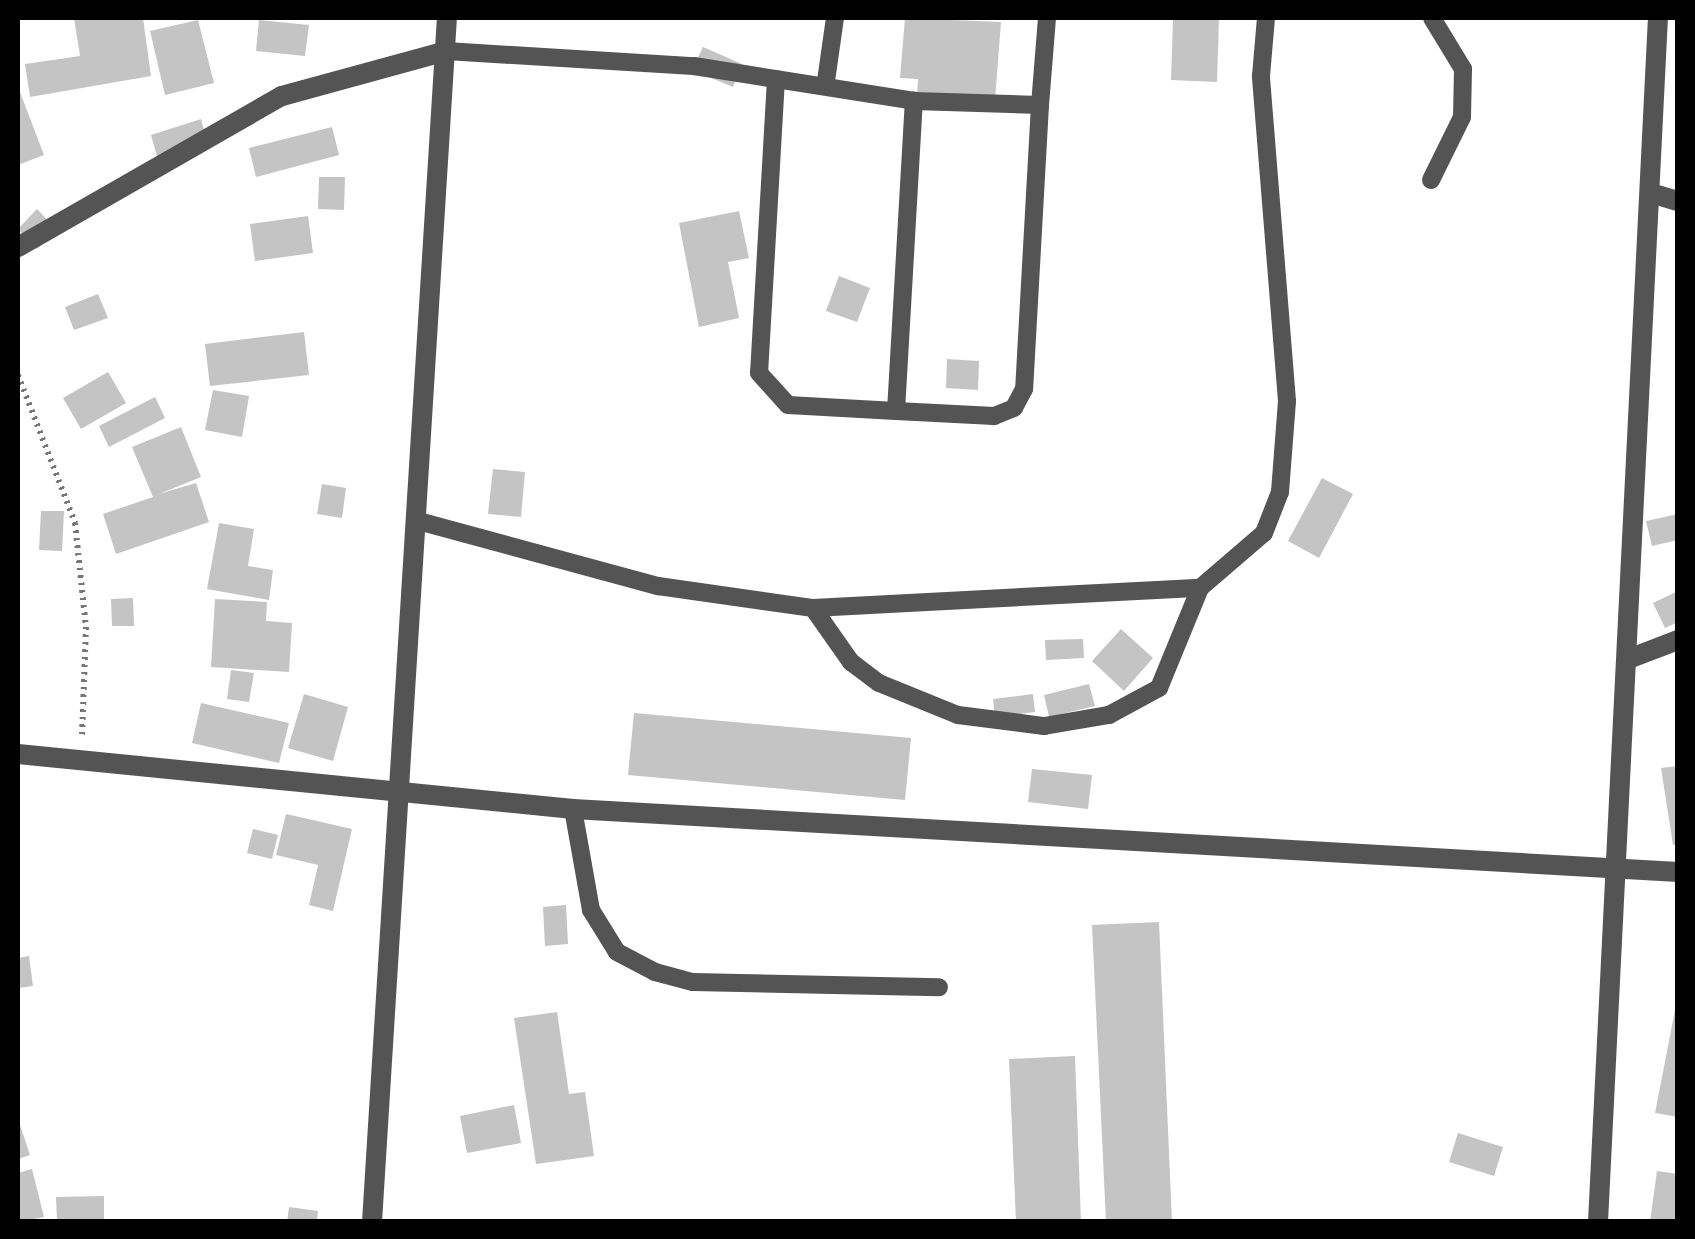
<!DOCTYPE html>
<html>
<head>
<meta charset="utf-8">
<style>
  body { margin:0 }
  #map { position:relative; width:1695px; height:1239px; overflow:hidden; background:#fff; font-family:Figtree,sans-serif }
  div>[style] { position:absolute }
  .building>* { inset:0; background:#c4c4c4 }
  .path>* { height:6px; margin-top:-3px; transform-origin:0; background:repeating-linear-gradient(90deg,#767676 0 2.5px,transparent 0 7.5px) }
  .service>* { height:18px; margin:-9px; padding:0 9px; transform-origin:9px; border-radius:9px; background:#545454 }
  .minor>* { height:20px; margin:-10px; padding:0 10px; transform-origin:10px; border-radius:10px; background:#545454 }
  span { translate:-50% -50%; white-space:nowrap; text-align:center; line-height:1.15; -webkit-text-stroke:10px #fff; paint-order:stroke }
  .frame { position:absolute; inset:0; border:20px solid #000; pointer-events:none }
</style>
</head>
<body>
<div id="map">
  <div class="building">
    <div style="clip-path:polygon(74px 18px,143px 18px,151px 76px,30px 97px,25px 64px,80px 56px)"></div>
    <div style="clip-path:polygon(905px 18px,1001px 22px,995px 100px,917px 95px,918px 79px,900px 78px)"></div>
    <div style="clip-path:polygon(1173px 18px,1219px 18px,1217px 82px,1171px 80px)"></div>
    <div style="clip-path:polygon(198px 20px,214px 83px,165px 95px,150px 31px)"></div>
    <div style="clip-path:polygon(259px 20px,309px 25px,305px 56px,256px 51px)"></div>
    <div style="clip-path:polygon(703px 47px,742px 64px,733px 87px,692px 70px)"></div>
    <div style="clip-path:polygon(18px 87px,44px 155px,18px 165px)"></div>
    <div style="clip-path:polygon(201px 119px,208px 145px,158px 160px,151px 135px)"></div>
    <div style="clip-path:polygon(332px 127px,339px 155px,256px 177px,249px 148px)"></div>
    <div style="clip-path:polygon(319px 177px,345px 177px,344px 210px,318px 209px)"></div>
    <div style="clip-path:polygon(37px 209px,57px 230px,37px 249px,18px 229px)"></div>
    <div style="clip-path:polygon(739px 211px,749px 258px,728px 262px,739px 318px,699px 327px,679px 223px)"></div>
    <div style="clip-path:polygon(308px 216px,313px 253px,255px 261px,250px 224px)"></div>
    <div style="clip-path:polygon(839px 276px,870px 288px,857px 322px,826px 311px)"></div>
    <div style="clip-path:polygon(98px 294px,108px 318px,74px 330px,65px 307px)"></div>
    <div style="clip-path:polygon(304px 332px,309px 375px,210px 386px,205px 344px)"></div>
    <div style="clip-path:polygon(947px 359px,979px 361px,978px 390px,946px 388px)"></div>
    <div style="clip-path:polygon(108px 372px,126px 403px,81px 429px,63px 398px)"></div>
    <div style="clip-path:polygon(213px 390px,249px 396px,242px 437px,205px 430px)"></div>
    <div style="clip-path:polygon(155px 397px,165px 418px,109px 447px,99px 426px)"></div>
    <div style="clip-path:polygon(181px 427px,201px 477px,159px 494px,196px 483px,209px 522px,116px 554px,103px 514px,153px 497px,132px 447px)"></div>
    <div style="clip-path:polygon(493px 469px,525px 472px,521px 517px,488px 514px)"></div>
    <div style="clip-path:polygon(1322px 478px,1353px 494px,1319px 558px,1288px 541px)"></div>
    <div style="clip-path:polygon(322px 484px,346px 488px,342px 518px,317px 514px)"></div>
    <div style="clip-path:polygon(41px 511px,64px 511px,62px 551px,39px 550px)"></div>
    <div style="clip-path:polygon(1678px 514px,1678px 540px,1652px 546px,1646px 521px)"></div>
    <div style="clip-path:polygon(219px 523px,254px 529px,248px 566px,273px 570px,269px 600px,207px 589px)"></div>
    <div style="clip-path:polygon(1678px 591px,1678px 622px,1665px 628px,1653px 603px)"></div>
    <div style="clip-path:polygon(133px 598px,134px 626px,112px 626px,111px 599px)"></div>
    <div style="clip-path:polygon(215px 599px,267px 602px,266px 621px,292px 623px,289px 672px,211px 667px)"></div>
    <div style="clip-path:polygon(1121px 629px,1153px 658px,1124px 691px,1092px 661px)"></div>
    <div style="clip-path:polygon(1083px 639px,1084px 658px,1046px 660px,1045px 640px)"></div>
    <div style="clip-path:polygon(231px 670px,254px 673px,249px 702px,227px 699px)"></div>
    <div style="clip-path:polygon(1089px 684px,1095px 706px,1049px 717px,1044px 695px)"></div>
    <div style="clip-path:polygon(304px 694px,348px 707px,333px 761px,288px 748px)"></div>
    <div style="clip-path:polygon(1033px 694px,1035px 712px,995px 717px,993px 699px)"></div>
    <div style="clip-path:polygon(201px 703px,289px 723px,279px 763px,192px 743px)"></div>
    <div style="clip-path:polygon(634px 713px,911px 738px,905px 800px,628px 775px)"></div>
    <div style="clip-path:polygon(1678px 766px,1678px 844px,1673px 845px,1661px 768px)"></div>
    <div style="clip-path:polygon(1032px 769px,1092px 775px,1088px 809px,1028px 802px)"></div>
    <div style="clip-path:polygon(286px 814px,352px 829px,333px 911px,309px 905px,318px 865px,276px 855px)"></div>
    <div style="clip-path:polygon(253px 829px,278px 835px,272px 859px,247px 853px)"></div>
    <div style="clip-path:polygon(566px 905px,568px 944px,545px 946px,543px 907px)"></div>
    <div style="clip-path:polygon(1159px 922px,1172px 1222px,1106px 1222px,1092px 925px)"></div>
    <div style="clip-path:polygon(29px 956px,33px 986px,18px 988px,18px 958px)"></div>
    <div style="clip-path:polygon(1676px 1005px,1678px 1005px,1678px 1117px,1655px 1113px)"></div>
    <div style="clip-path:polygon(557px 1012px,569px 1094px,585px 1092px,594px 1156px,536px 1164px,514px 1018px)"></div>
    <div style="clip-path:polygon(1075px 1056px,1081px 1222px,1016px 1222px,1009px 1059px)"></div>
    <div style="clip-path:polygon(514px 1105px,521px 1143px,467px 1153px,460px 1116px)"></div>
    <div style="clip-path:polygon(18px 1119px,30px 1155px,18px 1159px)"></div>
    <div style="clip-path:polygon(1458px 1133px,1503px 1147px,1494px 1176px,1449px 1162px)"></div>
    <div style="clip-path:polygon(32px 1169px,44px 1217px,18px 1222px,18px 1173px)"></div>
    <div style="clip-path:polygon(1657px 1171px,1678px 1174px,1678px 1222px,1650px 1222px)"></div>
    <div style="clip-path:polygon(104px 1196px,104px 1222px,57px 1222px,56px 1197px)"></div>
    <div style="clip-path:polygon(289px 1207px,318px 1211px,317px 1222px,287px 1222px)"></div>
  </div>
  <div class="path">
    <div style="left:18px;top:375px;width:159px;rotate:68.9deg"></div>
    <div style="left:75px;top:523px;width:105px;rotate:84deg"></div>
    <div style="left:86px;top:627px;width:109px;rotate:92.1deg"></div>
  </div>
  <div class="service">
    <div style="left:446px;top:51px;width:248px;rotate:3.5deg"></div>
    <div style="left:694px;top:66px;width:223px;rotate:9deg"></div>
    <div style="left:914px;top:101px;width:126px;rotate:1.8deg"></div>
    <div style="left:1040px;top:105px;width:284px;rotate:93.2deg"></div>
    <div style="left:1024px;top:389px;width:21px;rotate:118deg"></div>
    <div style="left:1014px;top:408px;width:22px;rotate:158deg"></div>
    <div style="left:994px;top:416px;width:98px;rotate:-177.1deg"></div>
    <div style="left:776px;top:79px;width:294px;rotate:93.3deg"></div>
    <div style="left:759px;top:373px;width:43px;rotate:47.8deg"></div>
    <div style="left:788px;top:405px;width:108px;rotate:3.2deg"></div>
    <div style="left:896px;top:411px;width:311px;rotate:-86.7deg"></div>
    <div style="left:826px;top:81px;width:64px;rotate:-81.9deg"></div>
    <div style="left:1040px;top:105px;width:87px;rotate:-85.4deg"></div>
    <div style="left:1431px;top:180px;width:70px;rotate:-63.8deg"></div>
    <div style="left:1462px;top:117px;width:48px;rotate:-88.8deg"></div>
    <div style="left:1463px;top:69px;width:60px;rotate:-121.3deg"></div>
    <div style="left:422px;top:522px;width:245px;rotate:15.2deg"></div>
    <div style="left:658px;top:586px;width:157px;rotate:8.1deg"></div>
    <div style="left:813px;top:608px;width:388px;rotate:-3deg"></div>
    <div style="left:1200px;top:588px;width:84px;rotate:-40.7deg"></div>
    <div style="left:1264px;top:533px;width:44px;rotate:-68.7deg"></div>
    <div style="left:1280px;top:492px;width:91px;rotate:-85.6deg"></div>
    <div style="left:1287px;top:401px;width:326px;rotate:-94.6deg"></div>
    <div style="left:1261px;top:76px;width:58px;rotate:-85.1deg"></div>
    <div style="left:813px;top:608px;width:66px;rotate:54.9deg"></div>
    <div style="left:851px;top:662px;width:35px;rotate:37deg"></div>
    <div style="left:879px;top:683px;width:85px;rotate:22.1deg"></div>
    <div style="left:958px;top:715px;width:87px;rotate:7.3deg"></div>
    <div style="left:1044px;top:726px;width:66px;rotate:-9.6deg"></div>
    <div style="left:1109px;top:715px;width:57px;rotate:-28.4deg"></div>
    <div style="left:1159px;top:688px;width:108px;rotate:-67.7deg"></div>
    <div style="left:573px;top:809px;width:103px;rotate:79.9deg"></div>
    <div style="left:591px;top:910px;width:49px;rotate:58.2deg"></div>
    <div style="left:617px;top:952px;width:43px;rotate:27.8deg"></div>
    <div style="left:655px;top:972px;width:39px;rotate:15deg"></div>
    <div style="left:693px;top:982px;width:246px;rotate:1.2deg"></div>
  </div>
  <div class="minor">
    <div style="left:1651px;top:193px;width:28px;rotate:17deg"></div>
    <div style="left:18px;top:247px;width:304px;rotate:-29.8deg"></div>
    <div style="left:282px;top:96px;width:170px;rotate:-15.3deg"></div>
    <div style="left:1631px;top:658px;width:50px;rotate:-21deg"></div>
    <div style="left:18px;top:754px;width:558px;rotate:5.66deg"></div>
    <div style="left:573px;top:809px;width:1107px;rotate:3.26deg"></div>
    <div style="left:372px;top:1222px;width:1206px;rotate:-86.44deg"></div>
    <div style="left:1598px;top:1222px;width:1205px;rotate:-87.15deg"></div>
  </div>
  <div class="frame"></div>
</div>
</body>
</html>
